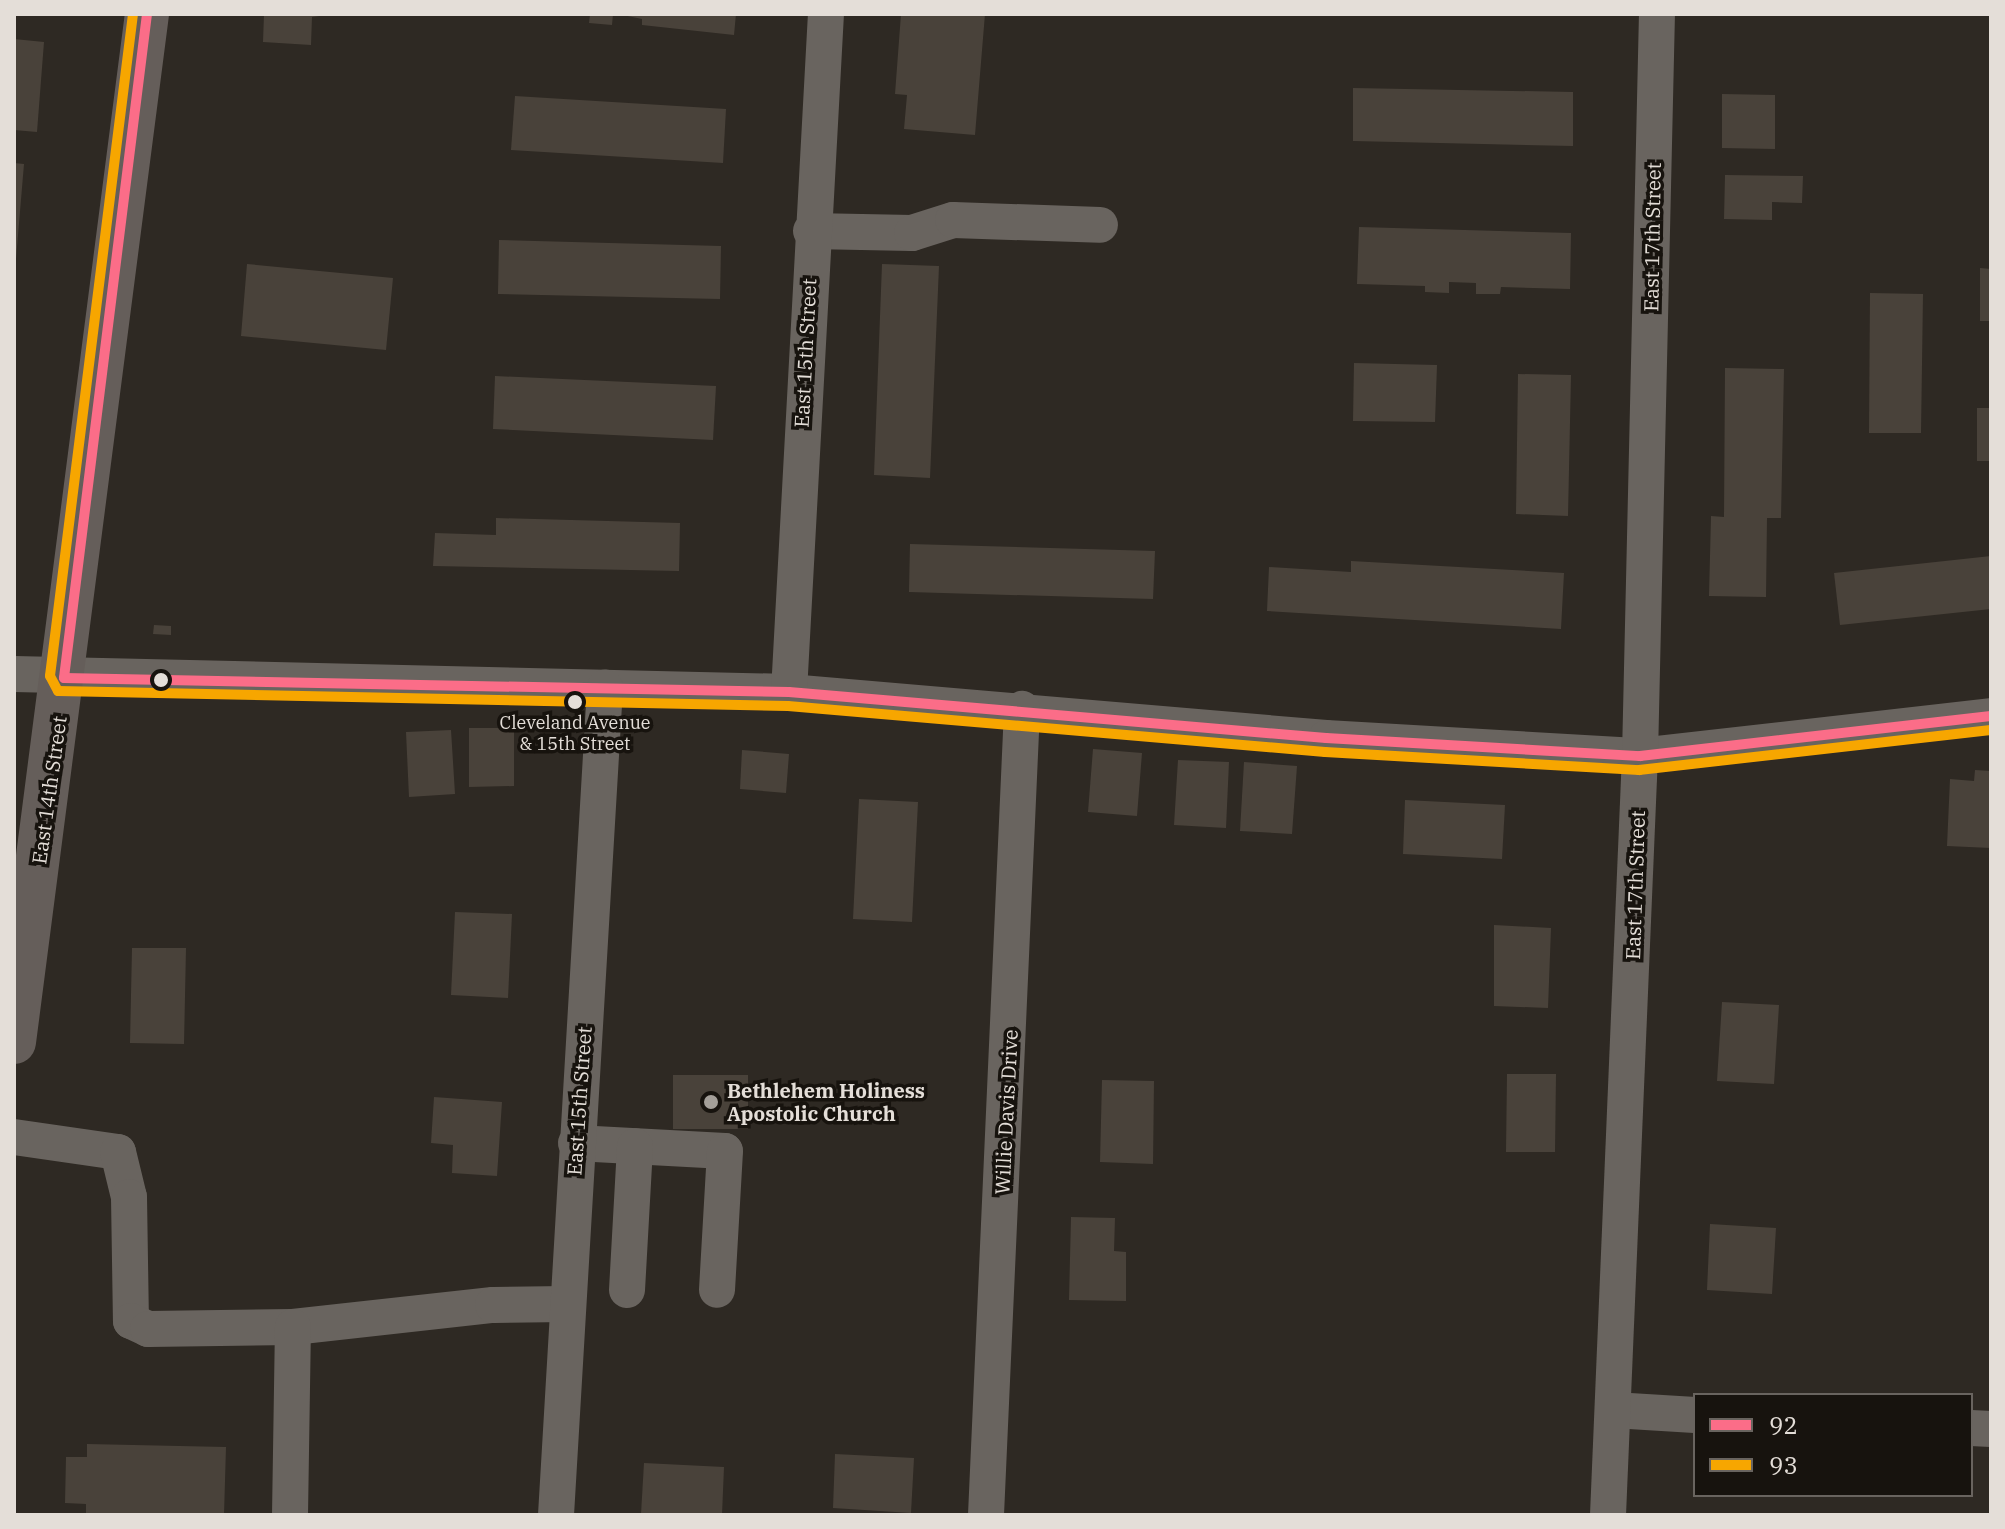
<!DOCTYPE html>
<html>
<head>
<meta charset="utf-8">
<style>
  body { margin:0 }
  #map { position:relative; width:2005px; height:1529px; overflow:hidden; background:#2e2923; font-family:"IBM Plex Serif",serif }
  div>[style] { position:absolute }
  .building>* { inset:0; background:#49423a }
  .minor>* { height:36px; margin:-18px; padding:0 18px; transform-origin:18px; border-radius:18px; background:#69645f }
  .major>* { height:44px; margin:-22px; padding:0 22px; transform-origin:22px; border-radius:22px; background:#655e5a }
  .bus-1>* { height:10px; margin:-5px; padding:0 5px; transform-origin:5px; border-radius:5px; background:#fb6d88 }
  .bus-2>* { height:10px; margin:-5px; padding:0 5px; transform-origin:5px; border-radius:5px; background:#f7a600 }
  .dots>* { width:22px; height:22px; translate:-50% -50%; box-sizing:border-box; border:4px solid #17130e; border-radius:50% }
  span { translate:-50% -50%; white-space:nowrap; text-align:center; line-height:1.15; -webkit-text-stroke:7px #17130e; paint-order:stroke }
  .bus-label { font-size:18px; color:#e4ded8 }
  .street-label { font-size:20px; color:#e4ded8 }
  .poi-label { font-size:20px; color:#e4ded8; font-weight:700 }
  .left { translate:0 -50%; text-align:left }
  .frame { position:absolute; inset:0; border:16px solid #e4ded8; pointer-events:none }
  .legend { position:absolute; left:1693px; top:1393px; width:280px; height:104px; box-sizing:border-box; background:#17130e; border:2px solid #69645f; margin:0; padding:10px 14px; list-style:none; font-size:24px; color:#e4ded8 }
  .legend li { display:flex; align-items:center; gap:16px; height:40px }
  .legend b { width:40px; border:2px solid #69645f }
</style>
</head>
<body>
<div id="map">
  <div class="building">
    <div style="clip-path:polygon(264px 14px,334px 14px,312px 17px,311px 45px,263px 42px)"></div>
    <div style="clip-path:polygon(590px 14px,613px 14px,612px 25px,589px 23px)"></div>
    <div style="clip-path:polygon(618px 14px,736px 14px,734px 35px,642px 25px,642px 19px)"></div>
    <div style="clip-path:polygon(901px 14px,985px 14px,975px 135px,904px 129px,907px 95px,895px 94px)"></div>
    <div style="clip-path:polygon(14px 39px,44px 42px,37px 132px,14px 130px)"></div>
    <div style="clip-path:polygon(1353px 88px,1573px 92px,1573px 146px,1353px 141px)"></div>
    <div style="clip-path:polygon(1722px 94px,1775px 95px,1775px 149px,1722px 148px)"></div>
    <div style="clip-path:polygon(515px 96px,726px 109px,723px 163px,511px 150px)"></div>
    <div style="clip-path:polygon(14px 163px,24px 164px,16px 259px,14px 259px)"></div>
    <div style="clip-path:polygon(1725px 175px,1803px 176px,1802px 203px,1772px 202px,1772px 220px,1724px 219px)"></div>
    <div style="clip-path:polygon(1359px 227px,1571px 233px,1570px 289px,1501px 287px,1500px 294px,1476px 294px,1476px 283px,1449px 282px,1449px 293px,1425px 292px,1425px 286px,1357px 284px)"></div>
    <div style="clip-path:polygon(499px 240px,721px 246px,720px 299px,498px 294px)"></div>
    <div style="clip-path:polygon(247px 264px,393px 278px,386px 350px,241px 336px)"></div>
    <div style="clip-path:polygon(882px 264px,939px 266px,930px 478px,874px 475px)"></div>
    <div style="clip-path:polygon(1980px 268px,1991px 269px,1991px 321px,1980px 321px)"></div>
    <div style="clip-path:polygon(1870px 293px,1923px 294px,1921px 433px,1869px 433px)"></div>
    <div style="clip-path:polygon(1354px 363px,1437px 365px,1435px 422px,1353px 421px)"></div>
    <div style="clip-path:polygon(1725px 368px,1784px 369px,1781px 518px,1767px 518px,1766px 597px,1709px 596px,1711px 516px,1724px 517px)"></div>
    <div style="clip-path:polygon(1518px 374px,1571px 375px,1568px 516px,1516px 514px)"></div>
    <div style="clip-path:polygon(495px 376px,716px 386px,713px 440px,493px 429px)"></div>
    <div style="clip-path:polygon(1977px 408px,1991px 408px,1991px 461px,1977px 461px)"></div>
    <div style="clip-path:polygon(496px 518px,680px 523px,679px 571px,433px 566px,435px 533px,496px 535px)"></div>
    <div style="clip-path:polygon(910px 544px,1155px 551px,1153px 599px,909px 592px)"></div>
    <div style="clip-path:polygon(1991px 556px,1991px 609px,1840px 625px,1834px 573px)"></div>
    <div style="clip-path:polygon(1351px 561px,1564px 573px,1561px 629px,1267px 611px,1269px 567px,1351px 572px)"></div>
    <div style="clip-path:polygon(154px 625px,171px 626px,171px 635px,153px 634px)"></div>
    <div style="clip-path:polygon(469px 728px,514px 728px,514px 786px,469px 787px)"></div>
    <div style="clip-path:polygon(451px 730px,455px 794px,409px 797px,406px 732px)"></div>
    <div style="clip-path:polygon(1093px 749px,1142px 753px,1137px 816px,1088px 812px)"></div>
    <div style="clip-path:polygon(742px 750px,789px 754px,786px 793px,740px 789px)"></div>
    <div style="clip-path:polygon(1178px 760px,1229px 762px,1226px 828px,1174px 825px)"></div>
    <div style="clip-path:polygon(1244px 762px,1297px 766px,1292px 834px,1240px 831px)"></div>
    <div style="clip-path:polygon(1975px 770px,1991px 771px,1991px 848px,1947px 846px,1950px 779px,1974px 781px)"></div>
    <div style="clip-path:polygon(859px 799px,918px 802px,912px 922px,853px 919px)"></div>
    <div style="clip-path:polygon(1405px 800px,1505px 805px,1502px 859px,1403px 854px)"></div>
    <div style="clip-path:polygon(455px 912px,512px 914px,508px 998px,451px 995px)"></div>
    <div style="clip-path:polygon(1494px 925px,1551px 928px,1548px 1008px,1494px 1006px)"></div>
    <div style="clip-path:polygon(132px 948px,186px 948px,184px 1044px,130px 1043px)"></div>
    <div style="clip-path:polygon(1722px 1002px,1779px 1005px,1774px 1084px,1717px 1081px)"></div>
    <div style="clip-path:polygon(1507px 1074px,1556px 1074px,1555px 1152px,1506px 1152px)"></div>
    <div style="clip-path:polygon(673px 1075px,748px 1075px,748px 1129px,673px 1129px)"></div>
    <div style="clip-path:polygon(1102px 1080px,1154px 1081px,1153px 1164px,1100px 1162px)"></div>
    <div style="clip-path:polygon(434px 1097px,502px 1102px,497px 1176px,452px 1173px,453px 1145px,431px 1143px)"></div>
    <div style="clip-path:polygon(1071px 1217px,1115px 1218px,1114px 1251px,1126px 1252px,1126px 1301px,1069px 1300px)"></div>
    <div style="clip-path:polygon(1710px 1224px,1776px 1228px,1772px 1294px,1707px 1290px)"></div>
    <div style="clip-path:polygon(87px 1444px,226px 1447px,224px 1515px,86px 1515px,86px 1504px,65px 1503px,66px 1457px,87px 1457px)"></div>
    <div style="clip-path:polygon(835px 1454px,914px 1458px,911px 1513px,833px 1508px)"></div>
    <div style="clip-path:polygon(644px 1463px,724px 1467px,722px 1515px,641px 1514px)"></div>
  </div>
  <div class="minor">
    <div style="left:811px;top:231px;width:101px;rotate:1.1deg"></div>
    <div style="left:912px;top:233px;width:43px;rotate:-17.6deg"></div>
    <div style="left:953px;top:220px;width:147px;rotate:1.9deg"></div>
    <div style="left:14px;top:674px;width:775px;rotate:1.33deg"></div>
    <div style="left:789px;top:692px;width:539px;rotate:4.9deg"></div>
    <div style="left:1326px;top:738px;width:315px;rotate:3.3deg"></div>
    <div style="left:1640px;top:756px;width:353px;rotate:-6.5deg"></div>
    <div style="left:789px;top:692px;width:679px;rotate:-86.88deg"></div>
    <div style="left:14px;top:1137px;width:105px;rotate:8.2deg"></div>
    <div style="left:118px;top:1152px;width:46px;rotate:76.3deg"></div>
    <div style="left:129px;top:1197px;width:124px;rotate:89.1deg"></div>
    <div style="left:131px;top:1321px;width:19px;rotate:25deg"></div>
    <div style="left:148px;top:1329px;width:145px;rotate:-0.8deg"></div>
    <div style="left:293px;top:1327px;width:201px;rotate:-6.3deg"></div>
    <div style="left:493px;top:1305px;width:73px;rotate:-0.8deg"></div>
    <div style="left:576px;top:1143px;width:149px;rotate:3.1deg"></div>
    <div style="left:725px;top:1151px;width:139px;rotate:93.3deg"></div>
    <div style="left:627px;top:1290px;width:144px;rotate:-86.8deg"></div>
    <div style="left:1613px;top:1410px;width:82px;rotate:3.5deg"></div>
    <div style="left:1971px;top:1428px;width:20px;rotate:3deg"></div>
    <div style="left:290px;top:1515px;width:188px;rotate:-89.1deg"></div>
    <div style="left:556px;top:1515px;width:829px;rotate:-86.61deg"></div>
    <div style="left:986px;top:1515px;width:807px;rotate:-87.44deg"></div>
    <div style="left:1608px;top:1515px;width:760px;rotate:-87.59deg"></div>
    <div style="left:1640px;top:756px;width:742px;rotate:-88.69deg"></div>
  </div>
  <div class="major">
    <div style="left:14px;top:1042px;width:1037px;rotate:-82.63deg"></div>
  </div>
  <div class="bus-1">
    <div style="left:147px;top:14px;width:669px;rotate:97.13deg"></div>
    <div style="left:64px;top:678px;width:725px;rotate:1.11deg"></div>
    <div style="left:789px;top:692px;width:539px;rotate:4.9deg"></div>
    <div style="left:1326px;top:738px;width:315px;rotate:3.3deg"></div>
    <div style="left:1640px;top:756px;width:353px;rotate:-6.5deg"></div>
  </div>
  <div class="bus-2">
    <div style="left:133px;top:14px;width:667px;rotate:97.15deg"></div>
    <div style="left:50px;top:676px;width:17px;rotate:62deg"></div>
    <div style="left:58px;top:691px;width:730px;rotate:1.18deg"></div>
    <div style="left:788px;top:706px;width:539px;rotate:4.9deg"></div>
    <div style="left:1325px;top:752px;width:315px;rotate:3.3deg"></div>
    <div style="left:1639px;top:770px;width:354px;rotate:-6.5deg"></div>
  </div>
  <div class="dots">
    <div style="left:161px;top:680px;background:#e4ded8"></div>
    <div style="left:575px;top:702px;background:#e4ded8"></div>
    <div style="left:711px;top:1102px;background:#a49f99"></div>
  </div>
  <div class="bus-label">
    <span style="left:575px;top:734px">Cleveland Avenue<br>&amp; 15th Street</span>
  </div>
  <div class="street-label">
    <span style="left:1652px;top:237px;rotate:-89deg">East 17th Street</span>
    <span style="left:805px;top:353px;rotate:-87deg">East 15th Street</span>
    <span style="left:49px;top:790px;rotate:-82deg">East 14th Street</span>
    <span style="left:1635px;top:885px;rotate:-88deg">East 17th Street</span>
    <span style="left:579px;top:1101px;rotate:-86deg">East 15th Street</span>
    <span style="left:1006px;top:1112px;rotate:-87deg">Willie Davis Drive</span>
  </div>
  <div class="poi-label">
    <span class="left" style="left:727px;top:1102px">Bethlehem Holiness<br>Apostolic Church</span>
  </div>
  <div class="frame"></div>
  <ul class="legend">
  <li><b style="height:10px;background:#fb6d88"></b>92</li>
  <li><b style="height:10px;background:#f7a600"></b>93</li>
  </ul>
</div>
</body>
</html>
